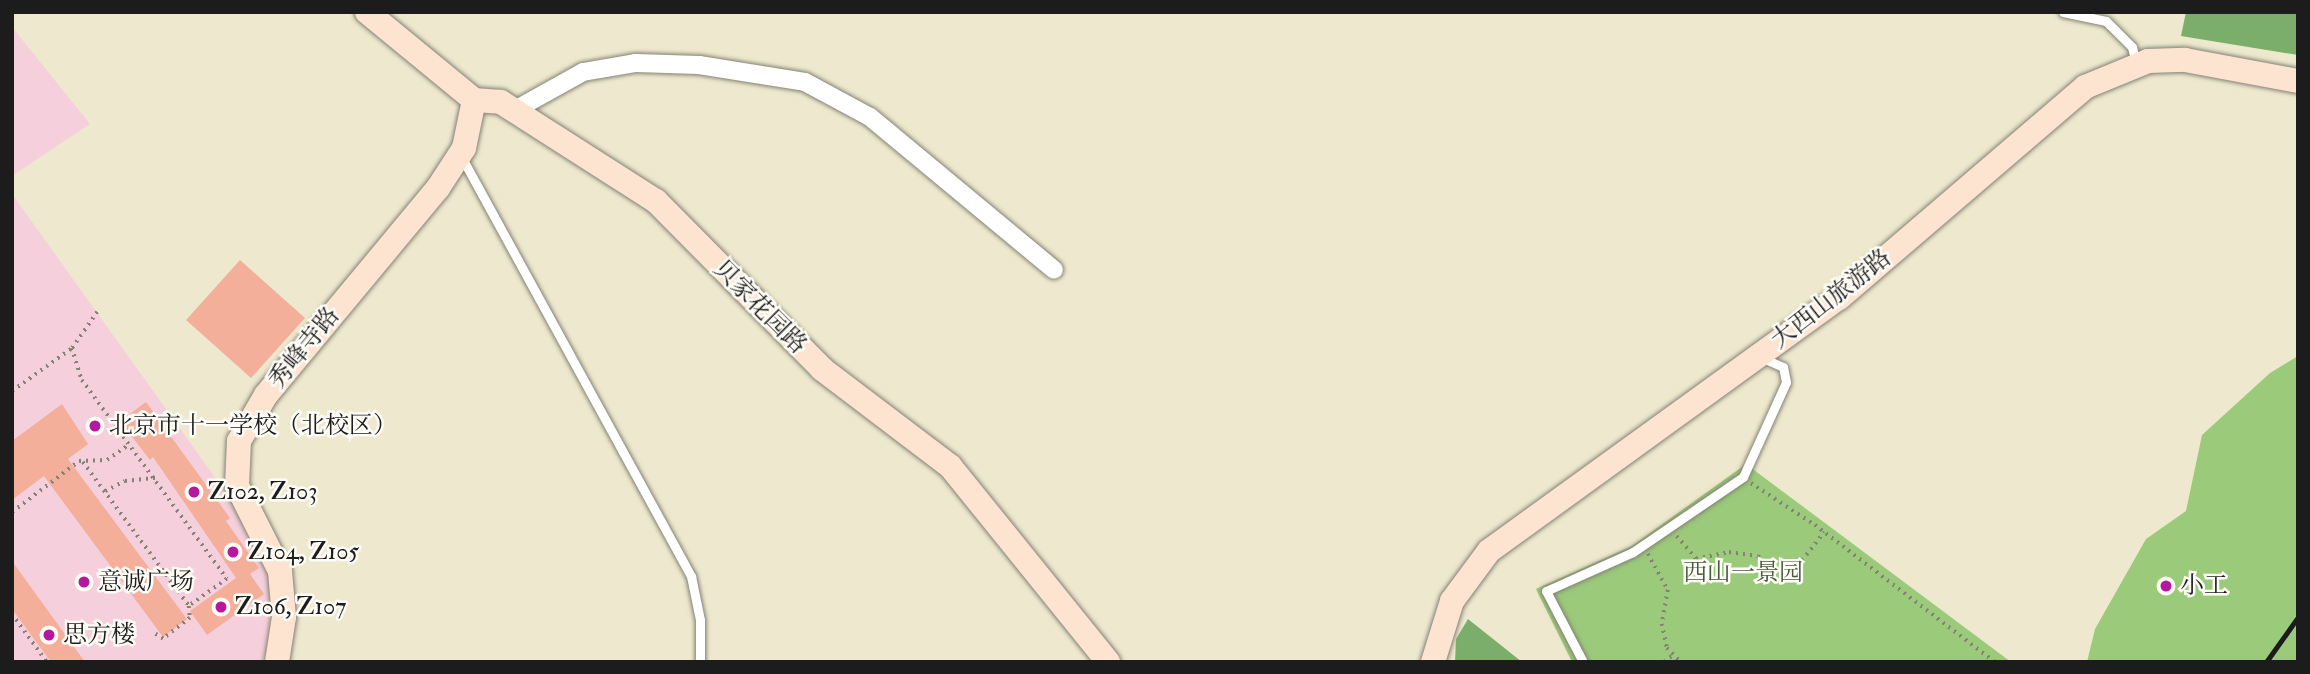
<!DOCTYPE html>
<html>
<head>
<meta charset="utf-8">
<style>
  body { margin:0 }
  #map { position:relative; width:2310px; height:674px; overflow:hidden; background:#eee9ce; font-family:"IM FELL Double Pica","Noto Serif SC",serif }
  div>[style] { position:absolute }
  .built>* { inset:0; background:#f5cfdb }
  .green>* { inset:0; background:#9aca7a }
  .forest>* { inset:0; background:#7bae6a }
  .building>* { inset:0; background:#f4af9b }
  .path>* { height:3.5px; margin-top:-1.75px; transform-origin:0; background:repeating-linear-gradient(90deg,#858275 0 2px,transparent 0 7px) }
  .roads { filter:drop-shadow(0 0 2px #858275) drop-shadow(0 0 2px #858275) }
  .lane>* { height:9px; margin:-4.5px; padding:0 4.5px; transform-origin:4.5px; border-radius:4.5px; background:#fff }
  .street>* { height:18px; margin:-9px; padding:0 9px; transform-origin:9px; border-radius:9px; background:#fff }
  .secondary>* { height:24px; margin:-12px; padding:0 12px; transform-origin:12px; border-radius:12px; background:#fde4d1 }
  .rail>* { height:5px; margin:-2.5px; padding:0 2.5px; transform-origin:2.5px; border-radius:2.5px; background:#1c1c1c }
  .dots>* { width:19px; height:19px; translate:-50% -50%; box-sizing:border-box; border:4px solid #fdfcf7; border-radius:50% }
  span { translate:-50% -50%; white-space:nowrap; text-align:center; line-height:1.15; -webkit-text-stroke:5px #fdfcf7; paint-order:stroke }
  .street-label { font-size:24px; color:#1c1c1c }
  .poi-label { font-size:24px; color:#1c1c1c }
  .left { translate:0 -50%; text-align:left }
  .park-label { font-size:24px; color:#48593d }
  .frame { position:absolute; inset:0; border:14px solid #1c1c1c; pointer-events:none }
</style>
</head>
<body>
<div id="map">
  <div class="built">
    <div style="clip-path:polygon(12px 27px,90px 124px,12px 176px)"></div>
    <div style="clip-path:polygon(12px 194px,254px 532px,269px 575px,270px 641px,262px 662px,12px 662px)"></div>
  </div>
  <div class="green">
    <div style="clip-path:polygon(2298px 356px,2298px 662px,2087px 662px,2095px 629px,2146px 539px,2186px 511px,2202px 435px,2270px 373px)"></div>
    <div style="clip-path:polygon(1746px 464px,2011px 662px,1572px 662px,1536px 589px,1632px 546px)"></div>
  </div>
  <div class="forest">
    <div style="clip-path:polygon(2186px 12px,2298px 12px,2298px 55px,2181px 36px)"></div>
    <div style="clip-path:polygon(1468px 619px,1522px 662px,1455px 662px,1456px 639px)"></div>
  </div>
  <div class="building">
    <div style="clip-path:polygon(240px 260px,305px 318px,251px 378px,186px 320px)"></div>
    <div style="clip-path:polygon(146px 402px,230px 518px,226px 521px,259px 568px,250px 574px,264px 594px,207px 635px,190px 611px,236px 578px,153px 457px,150px 460px,120px 421px)"></div>
    <div style="clip-path:polygon(62px 404px,88px 444px,68px 459px,187px 619px,163px 637px,44px 476px,12px 500px,12px 441px)"></div>
    <div style="clip-path:polygon(12px 561px,85px 662px,51px 662px,12px 609px)"></div>
  </div>
  <div class="path">
    <div style="left:72px;top:348px;width:34px;rotate:73deg"></div>
    <div style="left:82px;top:380px;width:246px;rotate:53.9deg"></div>
    <div style="left:227px;top:579px;width:47px;rotate:144.6deg"></div>
    <div style="left:189px;top:606px;width:12px;rotate:85deg"></div>
    <div style="left:190px;top:618px;width:34px;rotate:142deg"></div>
    <div style="left:163px;top:639px;width:9px;rotate:-148deg"></div>
    <div style="left:12px;top:391px;width:74px;rotate:-35.6deg"></div>
    <div style="left:72px;top:348px;width:44px;rotate:-55.2deg"></div>
    <div style="left:83px;top:462px;width:179px;rotate:53.6deg"></div>
    <div style="left:1751px;top:483px;width:77px;rotate:33.3deg"></div>
    <div style="left:1815px;top:525px;width:226px;rotate:37.3deg"></div>
    <div style="left:105px;top:491px;width:22px;rotate:-27deg"></div>
    <div style="left:125px;top:481px;width:31px;rotate:-6deg"></div>
    <div style="left:12px;top:512px;width:84px;rotate:-37.3deg"></div>
    <div style="left:79px;top:461px;width:28px;rotate:-2deg"></div>
    <div style="left:107px;top:460px;width:24px;rotate:-35deg"></div>
    <div style="left:1677px;top:536px;width:30px;rotate:50deg"></div>
    <div style="left:1696px;top:559px;width:34px;rotate:-12deg"></div>
    <div style="left:1729px;top:552px;width:29px;rotate:8deg"></div>
    <div style="left:1758px;top:556px;width:37px;rotate:34deg"></div>
    <div style="left:1789px;top:577px;width:57px;rotate:-52.1deg"></div>
    <div style="left:1648px;top:554px;width:41px;rotate:60.9deg"></div>
    <div style="left:1668px;top:590px;width:35px;rotate:100deg"></div>
    <div style="left:1662px;top:624px;width:25px;rotate:78deg"></div>
    <div style="left:1667px;top:648px;width:20px;rotate:45deg"></div>
    <div style="left:12px;top:614px;width:59px;rotate:53.9deg"></div>
    <div style="left:1664px;top:662px;width:11px;rotate:-38deg"></div>
  </div>
  <div class="roads">
    <div class="lane">
      <div style="left:2063px;top:12px;width:44px;rotate:11.8deg"></div>
      <div style="left:2106px;top:21px;width:37px;rotate:45deg"></div>
      <div style="left:2132px;top:47px;width:16px;rotate:76deg"></div>
      <div style="left:461px;top:156px;width:479px;rotate:61.3deg"></div>
      <div style="left:691px;top:576px;width:45px;rotate:78.4deg"></div>
      <div style="left:700px;top:620px;width:42px;rotate:90deg"></div>
      <div style="left:1583px;top:662px;width:80px;rotate:-117.5deg"></div>
      <div style="left:1546px;top:591px;width:95px;rotate:-24.1deg"></div>
      <div style="left:1633px;top:552px;width:133px;rotate:-34.3deg"></div>
      <div style="left:1743px;top:477px;width:104px;rotate:-65.6deg"></div>
      <div style="left:1786px;top:382px;width:15px;rotate:-101deg"></div>
      <div style="left:1783px;top:367px;width:24px;rotate:-156deg"></div>
    </div>
    <div class="street">
      <div style="left:513px;top:111px;width:80px;rotate:-29.1deg"></div>
      <div style="left:583px;top:72px;width:54px;rotate:-9.6deg"></div>
      <div style="left:636px;top:63px;width:63px;rotate:1.8deg"></div>
      <div style="left:699px;top:65px;width:107px;rotate:9.1deg"></div>
      <div style="left:805px;top:82px;width:74px;rotate:28.3deg"></div>
      <div style="left:870px;top:117px;width:239px;rotate:39.7deg"></div>
    </div>
    <div class="secondary">
      <div style="left:367px;top:12px;width:139px;rotate:39.4deg"></div>
      <div style="left:474px;top:100px;width:27px;rotate:4deg"></div>
      <div style="left:501px;top:102px;width:184px;rotate:32.6deg"></div>
      <div style="left:656px;top:201px;width:236px;rotate:45.3deg"></div>
      <div style="left:822px;top:369px;width:161px;rotate:37.2deg"></div>
      <div style="left:950px;top:466px;width:252px;rotate:51.1deg"></div>
      <div style="left:277px;top:662px;width:46px;rotate:-81.2deg"></div>
      <div style="left:284px;top:617px;width:46px;rotate:-95deg"></div>
      <div style="left:280px;top:571px;width:95px;rotate:-116.8deg"></div>
      <div style="left:237px;top:486px;width:45px;rotate:-87.5deg"></div>
      <div style="left:239px;top:441px;width:53px;rotate:-59.6deg"></div>
      <div style="left:266px;top:395px;width:269px;rotate:-50.3deg"></div>
      <div style="left:438px;top:188px;width:48px;rotate:-57deg"></div>
      <div style="left:464px;top:148px;width:49px;rotate:-78.2deg"></div>
      <div style="left:1433px;top:662px;width:64px;rotate:-72.7deg"></div>
      <div style="left:1452px;top:601px;width:62px;rotate:-53.5deg"></div>
      <div style="left:1489px;top:551px;width:432px;rotate:-35.9deg"></div>
      <div style="left:1839px;top:298px;width:324px;rotate:-40.6deg"></div>
      <div style="left:2085px;top:87px;width:68px;rotate:-22.4deg"></div>
      <div style="left:2148px;top:61px;width:37px;rotate:-2deg"></div>
      <div style="left:2185px;top:60px;width:115px;rotate:10.5deg"></div>
    </div>
  </div>
  <div class="rail">
    <div style="left:2266px;top:662px;width:55px;rotate:-54.6deg"></div>
  </div>
  <div class="dots">
    <div style="left:95px;top:426px;background:#b5179e"></div>
    <div style="left:194px;top:492px;background:#b5179e"></div>
    <div style="left:233px;top:552px;background:#b5179e"></div>
    <div style="left:84px;top:582px;background:#b5179e"></div>
    <div style="left:2166px;top:586px;background:#b5179e"></div>
    <div style="left:221px;top:607px;background:#b5179e"></div>
    <div style="left:49px;top:635px;background:#b5179e"></div>
  </div>
  <div class="street-label">
    <span style="left:1831px;top:299px;rotate:-38deg">大西山旅游路</span>
    <span style="left:760px;top:307px;rotate:45deg">贝家花园路</span>
    <span style="left:304px;top:348px;rotate:-51deg">秀峰寺路</span>
  </div>
  <div class="poi-label">
    <span class="left" style="left:109px;top:426px">北京市十一学校（北校区）</span>
    <span class="left" style="left:208px;top:492px">Z102, Z103</span>
    <span class="left" style="left:247px;top:552px">Z104, Z105</span>
    <span class="left" style="left:98px;top:582px">意诚广场</span>
    <span class="left" style="left:2180px;top:586px">小工</span>
    <span class="left" style="left:235px;top:607px">Z106, Z107</span>
    <span class="left" style="left:63px;top:635px">思方楼</span>
  </div>
  <div class="park-label">
    <span style="left:1743px;top:573px">西山一景园</span>
  </div>
  <div class="frame"></div>
</div>
</body>
</html>
